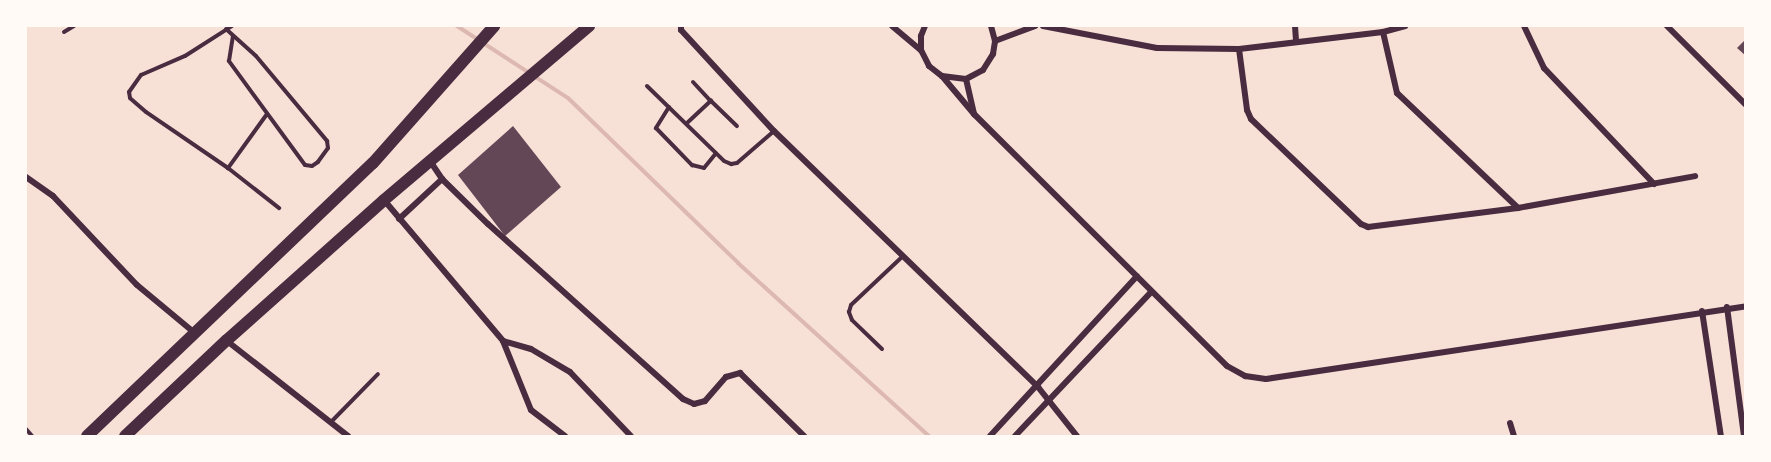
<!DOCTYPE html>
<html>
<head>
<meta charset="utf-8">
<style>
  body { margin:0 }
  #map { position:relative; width:1771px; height:462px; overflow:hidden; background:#f7e1d7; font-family:Helvetica,sans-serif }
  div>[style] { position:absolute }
  .stream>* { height:4px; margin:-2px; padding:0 2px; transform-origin:2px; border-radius:2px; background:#dcb8b0 }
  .building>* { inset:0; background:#644757 }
  .service>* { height:4px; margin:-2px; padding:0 2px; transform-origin:2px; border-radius:2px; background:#4a2c40 }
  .minor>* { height:6px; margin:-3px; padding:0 3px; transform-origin:3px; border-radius:3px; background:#4a2c40 }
  .primary>* { height:12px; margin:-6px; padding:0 6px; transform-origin:6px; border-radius:6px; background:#4a2c40 }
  span { translate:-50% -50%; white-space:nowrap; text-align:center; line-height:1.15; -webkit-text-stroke:5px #fffaf5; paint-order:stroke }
  .frame { position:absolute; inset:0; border:27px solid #fffaf5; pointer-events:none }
</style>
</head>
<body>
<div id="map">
  <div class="stream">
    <div style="left:457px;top:26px;width:132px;rotate:33deg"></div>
    <div style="left:568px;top:98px;width:237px;rotate:44.1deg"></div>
    <div style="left:738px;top:263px;width:258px;rotate:42.2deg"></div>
  </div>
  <div class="building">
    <div style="clip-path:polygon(1746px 39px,1746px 56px,1737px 48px)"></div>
    <div style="clip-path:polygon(513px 126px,561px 187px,505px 236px,458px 175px)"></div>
  </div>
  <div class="service">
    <div style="left:226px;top:29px;width:40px;rotate:42deg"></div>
    <div style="left:256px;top:56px;width:111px;rotate:50.1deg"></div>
    <div style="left:327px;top:141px;width:7px;rotate:82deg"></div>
    <div style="left:328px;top:148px;width:17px;rotate:126deg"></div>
    <div style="left:318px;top:162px;width:7px;rotate:146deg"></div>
    <div style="left:312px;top:166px;width:7px;rotate:-172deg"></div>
    <div style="left:305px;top:165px;width:129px;rotate:-126.2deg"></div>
    <div style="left:229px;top:61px;width:25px;rotate:-81deg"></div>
    <div style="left:64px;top:32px;width:12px;rotate:-31deg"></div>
    <div style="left:693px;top:82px;width:26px;rotate:47deg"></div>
    <div style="left:647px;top:86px;width:107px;rotate:44.2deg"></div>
    <div style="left:724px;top:161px;width:8px;rotate:23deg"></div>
    <div style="left:731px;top:164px;width:6px;rotate:-9deg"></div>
    <div style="left:737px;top:163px;width:49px;rotate:-40.9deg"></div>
    <div style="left:669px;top:107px;width:25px;rotate:122deg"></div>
    <div style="left:656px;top:128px;width:52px;rotate:45.8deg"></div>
    <div style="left:692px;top:165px;width:12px;rotate:14deg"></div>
    <div style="left:704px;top:168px;width:19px;rotate:-51deg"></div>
    <div style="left:267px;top:114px;width:67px;rotate:125.8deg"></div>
    <div style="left:228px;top:168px;width:65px;rotate:38.1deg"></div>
    <div style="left:687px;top:123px;width:33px;rotate:-43deg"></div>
    <div style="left:711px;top:101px;width:36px;rotate:44deg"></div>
    <div style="left:228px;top:168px;width:99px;rotate:-145.7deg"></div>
    <div style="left:146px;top:112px;width:21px;rotate:-139deg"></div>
    <div style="left:130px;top:98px;width:6px;rotate:-99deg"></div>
    <div style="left:129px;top:92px;width:21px;rotate:-55deg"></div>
    <div style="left:141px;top:75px;width:48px;rotate:-23.4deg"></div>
    <div style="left:185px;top:56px;width:56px;rotate:-32.6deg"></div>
    <div style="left:882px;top:349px;width:42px;rotate:-136deg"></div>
    <div style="left:852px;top:320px;width:9px;rotate:-111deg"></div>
    <div style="left:849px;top:312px;width:7px;rotate:-74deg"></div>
    <div style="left:851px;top:305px;width:70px;rotate:-43.3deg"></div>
    <div style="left:331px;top:422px;width:67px;rotate:-45.6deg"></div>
    <div style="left:26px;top:429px;width:9px;rotate:49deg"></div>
  </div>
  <div class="minor">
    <div style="left:681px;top:26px;width:4px;rotate:90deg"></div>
    <div style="left:681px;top:30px;width:137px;rotate:47.4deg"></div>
    <div style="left:774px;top:131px;width:368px;rotate:44.1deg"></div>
    <div style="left:1038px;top:387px;width:63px;rotate:51.5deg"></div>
    <div style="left:892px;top:26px;width:38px;rotate:40deg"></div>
    <div style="left:925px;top:26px;width:11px;rotate:112deg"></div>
    <div style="left:921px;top:36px;width:14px;rotate:90deg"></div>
    <div style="left:921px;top:50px;width:18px;rotate:63deg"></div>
    <div style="left:929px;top:66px;width:16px;rotate:38deg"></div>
    <div style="left:942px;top:76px;width:50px;rotate:49.9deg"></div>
    <div style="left:974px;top:114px;width:357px;rotate:44.9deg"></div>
    <div style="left:1227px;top:366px;width:21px;rotate:29deg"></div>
    <div style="left:1245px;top:376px;width:21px;rotate:8deg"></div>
    <div style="left:1266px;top:379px;width:486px;rotate:-8.6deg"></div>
    <div style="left:1043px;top:26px;width:116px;rotate:10.9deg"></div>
    <div style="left:1157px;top:48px;width:82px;rotate:0.7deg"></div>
    <div style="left:1239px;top:49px;width:145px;rotate:-6.7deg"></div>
    <div style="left:1383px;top:32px;width:23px;rotate:-15deg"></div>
    <div style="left:1295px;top:26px;width:15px;rotate:86deg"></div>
    <div style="left:1524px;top:26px;width:47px;rotate:64.5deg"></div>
    <div style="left:1544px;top:68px;width:160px;rotate:46.5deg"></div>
    <div style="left:1667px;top:26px;width:112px;rotate:45deg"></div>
    <div style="left:1383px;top:32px;width:63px;rotate:77.1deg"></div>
    <div style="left:1397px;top:93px;width:167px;rotate:43.5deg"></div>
    <div style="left:995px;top:41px;width:43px;rotate:-20.6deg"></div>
    <div style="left:1239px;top:49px;width:62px;rotate:82.5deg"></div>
    <div style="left:1247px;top:110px;width:10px;rotate:66deg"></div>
    <div style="left:1251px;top:119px;width:152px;rotate:43.7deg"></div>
    <div style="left:1361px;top:224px;width:8px;rotate:23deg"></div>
    <div style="left:1368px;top:227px;width:151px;rotate:-7.2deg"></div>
    <div style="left:1518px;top:208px;width:180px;rotate:-10.2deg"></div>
    <div style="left:942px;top:76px;width:24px;rotate:7deg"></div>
    <div style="left:966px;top:79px;width:19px;rotate:-28deg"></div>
    <div style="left:983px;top:70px;width:19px;rotate:-58deg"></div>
    <div style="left:993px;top:54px;width:13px;rotate:-81deg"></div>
    <div style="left:995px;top:41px;width:16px;rotate:-105deg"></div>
    <div style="left:966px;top:79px;width:36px;rotate:77deg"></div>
    <div style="left:430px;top:161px;width:22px;rotate:56deg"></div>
    <div style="left:442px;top:179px;width:64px;rotate:44.4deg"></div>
    <div style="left:488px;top:224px;width:262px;rotate:41.9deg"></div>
    <div style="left:683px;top:399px;width:12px;rotate:24deg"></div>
    <div style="left:694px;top:404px;width:11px;rotate:-15deg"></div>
    <div style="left:705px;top:401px;width:32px;rotate:-49deg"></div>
    <div style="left:726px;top:377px;width:15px;rotate:-16deg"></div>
    <div style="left:740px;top:373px;width:90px;rotate:44.5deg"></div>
    <div style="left:26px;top:177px;width:33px;rotate:35deg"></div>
    <div style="left:53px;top:196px;width:122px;rotate:46.7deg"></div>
    <div style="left:137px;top:285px;width:77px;rotate:39.7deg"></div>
    <div style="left:384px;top:200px;width:185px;rotate:49.8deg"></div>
    <div style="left:503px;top:341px;width:74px;rotate:67.9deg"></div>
    <div style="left:531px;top:410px;width:43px;rotate:37.4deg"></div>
    <div style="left:399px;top:219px;width:59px;rotate:-42.9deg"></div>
    <div style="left:1727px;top:307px;width:130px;rotate:82.5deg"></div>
    <div style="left:1702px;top:311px;width:126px;rotate:81.4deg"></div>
    <div style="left:227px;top:341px;width:154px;rotate:38.1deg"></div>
    <div style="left:503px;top:341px;width:29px;rotate:16deg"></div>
    <div style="left:531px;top:349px;width:45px;rotate:30.5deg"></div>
    <div style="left:570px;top:372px;width:88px;rotate:46.4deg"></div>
    <div style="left:1510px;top:423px;width:14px;rotate:73deg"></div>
    <div style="left:990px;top:436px;width:217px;rotate:-47.4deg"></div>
    <div style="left:1015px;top:436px;width:198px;rotate:-46.6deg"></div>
  </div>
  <div class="primary">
    <div style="left:87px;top:436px;width:395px;rotate:-43.7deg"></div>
    <div style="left:373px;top:163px;width:183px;rotate:-48.5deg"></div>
    <div style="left:125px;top:436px;width:140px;rotate:-43.3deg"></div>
    <div style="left:227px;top:340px;width:210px;rotate:-41.7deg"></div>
    <div style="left:384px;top:200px;width:269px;rotate:-40.3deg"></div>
  </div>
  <div class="frame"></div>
</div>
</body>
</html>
